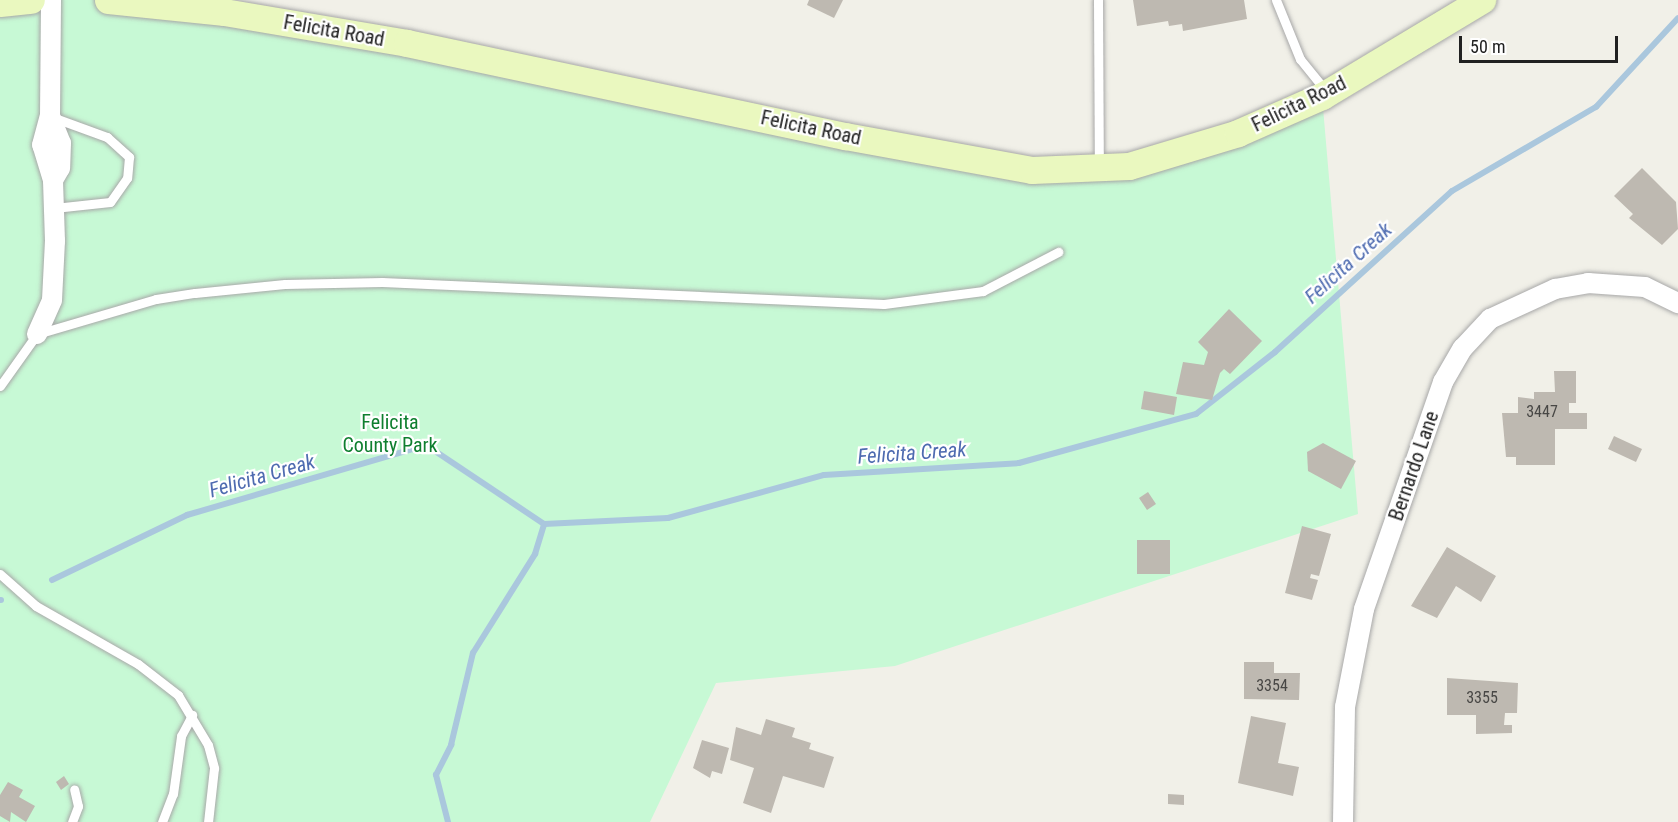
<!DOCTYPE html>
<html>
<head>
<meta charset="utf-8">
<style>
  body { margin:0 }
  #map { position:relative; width:1678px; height:822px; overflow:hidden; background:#f1f0e8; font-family:"Roboto Condensed",sans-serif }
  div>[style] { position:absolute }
  .park>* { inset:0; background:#c7f9d5 }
  .stream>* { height:6px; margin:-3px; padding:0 3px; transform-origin:3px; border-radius:3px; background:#aac7dd }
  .building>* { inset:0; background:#beb9b1 }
  .roads { filter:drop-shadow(0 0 2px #a8a8a8) drop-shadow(0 0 2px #a8a8a8) }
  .lane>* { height:9px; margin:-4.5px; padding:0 4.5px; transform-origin:4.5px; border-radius:4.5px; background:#fff }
  .street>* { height:20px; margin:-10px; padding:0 10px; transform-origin:10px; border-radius:10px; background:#fff }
  .secondary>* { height:27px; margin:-13.5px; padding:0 13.5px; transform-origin:13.5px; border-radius:13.5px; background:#eaf8bf }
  span { translate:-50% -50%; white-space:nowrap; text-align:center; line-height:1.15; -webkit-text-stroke:4.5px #fff; paint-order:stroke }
  .number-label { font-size:16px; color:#484745 }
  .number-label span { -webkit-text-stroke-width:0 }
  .street-label { font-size:20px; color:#212121 }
  .park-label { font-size:20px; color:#0f7f2f }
  .water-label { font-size:21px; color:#4e6bb0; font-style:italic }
  .scale { position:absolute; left:1459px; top:36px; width:159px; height:27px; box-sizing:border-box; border:3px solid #212121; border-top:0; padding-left:8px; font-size:18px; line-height:21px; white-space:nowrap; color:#212121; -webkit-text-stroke:4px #fff; paint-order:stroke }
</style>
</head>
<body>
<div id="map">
  <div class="park">
    <div style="clip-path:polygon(31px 0,108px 0,1032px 170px,1129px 166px,1322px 96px,1358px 514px,895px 666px,716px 683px,650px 822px,0 822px,0 3px)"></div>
  </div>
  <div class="stream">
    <div style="left:52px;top:580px;width:150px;rotate:-25.7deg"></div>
    <div style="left:187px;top:515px;width:249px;rotate:-16.3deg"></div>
    <div style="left:426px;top:445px;width:142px;rotate:33.8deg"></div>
    <div style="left:544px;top:524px;width:124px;rotate:-2.8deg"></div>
    <div style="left:668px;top:518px;width:162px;rotate:-15.4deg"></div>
    <div style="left:824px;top:475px;width:195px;rotate:-3.5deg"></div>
    <div style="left:1019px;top:463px;width:184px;rotate:-15.5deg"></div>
    <div style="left:1196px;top:414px;width:100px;rotate:-38.1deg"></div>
    <div style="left:1275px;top:352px;width:239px;rotate:-42.3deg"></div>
    <div style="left:1452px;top:191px;width:167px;rotate:-30.3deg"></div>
    <div style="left:1596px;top:107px;width:121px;rotate:-47.3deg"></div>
    <div style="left:0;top:600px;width:1px"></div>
    <div style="left:448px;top:822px;width:49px;rotate:-104.3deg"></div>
    <div style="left:436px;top:775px;width:34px;rotate:-63deg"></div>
    <div style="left:451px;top:745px;width:95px;rotate:-76.6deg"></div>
    <div style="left:473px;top:653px;width:117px;rotate:-57.9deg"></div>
    <div style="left:535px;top:554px;width:31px;rotate:-73deg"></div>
  </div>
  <div class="building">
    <div style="clip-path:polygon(809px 0,843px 0,834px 18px,807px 5px)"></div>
    <div style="clip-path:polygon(1133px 0,1244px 0,1247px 19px,1183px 31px,1182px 24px,1169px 26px,1168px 21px,1137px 26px)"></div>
    <div style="clip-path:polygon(1642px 168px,1676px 202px,1678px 229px,1662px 245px,1629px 218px,1633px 214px,1614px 196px)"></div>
    <div style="clip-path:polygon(1229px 309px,1262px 341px,1230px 374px,1224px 369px,1220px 373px,1212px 400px,1176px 394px,1183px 362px,1204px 365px,1208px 352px,1198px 342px)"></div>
    <div style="clip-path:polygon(1554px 371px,1576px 371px,1576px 403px,1569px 403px,1569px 413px,1587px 413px,1587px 429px,1555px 429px,1555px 465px,1516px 465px,1516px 457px,1506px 457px,1502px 413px,1518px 413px,1518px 397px,1534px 399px,1534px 392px,1555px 392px)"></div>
    <div style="clip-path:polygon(1144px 391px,1177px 397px,1174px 415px,1141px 409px)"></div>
    <div style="clip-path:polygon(1614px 436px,1642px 449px,1636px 462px,1608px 449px)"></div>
    <div style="clip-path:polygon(1323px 443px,1356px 461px,1341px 489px,1308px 471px,1307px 452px)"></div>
    <div style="clip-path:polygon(1148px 492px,1156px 504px,1147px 510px,1139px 498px)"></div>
    <div style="clip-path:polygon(1302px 526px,1331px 534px,1319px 576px,1311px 574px,1310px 578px,1318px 580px,1312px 600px,1285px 593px)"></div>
    <div style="clip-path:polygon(1137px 540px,1170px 540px,1170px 574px,1137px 574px)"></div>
    <div style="clip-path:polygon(1447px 547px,1496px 576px,1481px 602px,1456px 586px,1437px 618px,1411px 606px)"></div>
    <div style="clip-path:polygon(1244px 662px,1274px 662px,1274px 673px,1300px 673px,1299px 700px,1244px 699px)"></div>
    <div style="clip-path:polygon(1447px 678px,1518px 683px,1517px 713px,1505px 713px,1504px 725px,1512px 725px,1512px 733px,1476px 734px,1476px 715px,1447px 715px)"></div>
    <div style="clip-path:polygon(1251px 716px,1286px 723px,1278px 763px,1299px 767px,1293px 796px,1238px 783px)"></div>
    <div style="clip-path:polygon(766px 719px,795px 728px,792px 737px,811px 743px,809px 749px,834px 757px,824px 788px,783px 776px,771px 813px,743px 803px,754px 768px,730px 760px,736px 727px,761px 735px)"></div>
    <div style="clip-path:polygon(702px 740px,729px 748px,722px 774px,712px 771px,710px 778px,693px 768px)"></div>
    <div style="clip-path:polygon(64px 776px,69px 784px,61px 790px,56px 782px)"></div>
    <div style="clip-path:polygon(8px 782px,23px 790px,19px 797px,35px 806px,26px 822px,11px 812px,10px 822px,0 816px,0 795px)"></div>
    <div style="clip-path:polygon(1168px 794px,1184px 795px,1184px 805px,1168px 804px)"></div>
  </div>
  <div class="roads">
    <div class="lane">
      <div style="left:1098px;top:0;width:165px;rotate:89.7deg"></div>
      <div style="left:1276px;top:0;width:64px;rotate:67.9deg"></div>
      <div style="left:1300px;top:59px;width:41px;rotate:50.9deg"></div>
      <div style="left:52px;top:117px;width:59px;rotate:20deg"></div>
      <div style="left:107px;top:137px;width:30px;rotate:42deg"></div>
      <div style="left:129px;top:157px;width:21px;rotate:95deg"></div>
      <div style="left:127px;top:178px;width:29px;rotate:125deg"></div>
      <div style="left:110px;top:202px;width:56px;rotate:173.9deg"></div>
      <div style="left:0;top:386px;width:64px;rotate:-54.6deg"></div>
      <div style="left:37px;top:334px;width:124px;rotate:-16.4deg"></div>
      <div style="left:156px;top:299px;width:39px;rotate:-9deg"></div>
      <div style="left:195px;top:293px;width:90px;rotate:-5.7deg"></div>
      <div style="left:285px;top:284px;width:97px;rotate:-1.2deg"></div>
      <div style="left:382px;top:282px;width:502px;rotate:2.51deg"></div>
      <div style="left:884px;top:304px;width:100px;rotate:-7.5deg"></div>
      <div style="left:983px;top:291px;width:85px;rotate:-27.5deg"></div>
      <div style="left:0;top:574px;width:48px;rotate:41.6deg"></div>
      <div style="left:36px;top:606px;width:117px;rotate:29.6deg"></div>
      <div style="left:138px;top:664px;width:51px;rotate:37.8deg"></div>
      <div style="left:178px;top:695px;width:58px;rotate:59deg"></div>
      <div style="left:208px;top:745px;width:24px;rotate:75deg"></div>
      <div style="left:214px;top:768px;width:54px;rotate:96.3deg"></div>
      <div style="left:72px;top:822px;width:17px;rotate:-69deg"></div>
      <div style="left:78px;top:806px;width:17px;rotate:-103deg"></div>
      <div style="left:162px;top:822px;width:30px;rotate:-69deg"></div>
      <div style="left:173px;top:794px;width:59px;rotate:-82.1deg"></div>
      <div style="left:181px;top:736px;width:24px;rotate:-62deg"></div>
    </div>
    <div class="street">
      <div style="left:50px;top:116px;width:29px;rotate:68deg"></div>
      <div style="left:61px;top:143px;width:25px;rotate:92deg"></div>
      <div style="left:60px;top:168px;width:14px;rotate:120deg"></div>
      <div style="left:37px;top:334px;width:37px;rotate:-66deg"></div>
      <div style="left:52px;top:300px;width:59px;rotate:-87.1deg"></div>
      <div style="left:55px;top:241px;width:61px;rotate:-91.9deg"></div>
      <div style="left:53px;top:180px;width:37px;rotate:-107deg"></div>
      <div style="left:42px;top:145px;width:30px;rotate:-75deg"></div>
      <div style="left:50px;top:116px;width:116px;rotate:-89.5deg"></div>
      <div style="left:1343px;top:822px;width:115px;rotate:-89deg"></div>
      <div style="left:1345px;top:707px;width:100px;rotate:-79deg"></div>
      <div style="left:1364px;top:609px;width:240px;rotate:-70.8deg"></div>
      <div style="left:1443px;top:382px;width:39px;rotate:-60deg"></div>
      <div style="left:1463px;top:348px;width:40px;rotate:-47deg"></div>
      <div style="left:1490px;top:319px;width:72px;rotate:-24.8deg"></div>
      <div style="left:1555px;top:289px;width:34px;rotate:-10deg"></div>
      <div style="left:1588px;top:283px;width:57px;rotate:4deg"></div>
      <div style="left:1645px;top:287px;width:37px;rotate:26deg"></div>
    </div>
    <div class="secondary">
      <div style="left:108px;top:0;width:117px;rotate:5.9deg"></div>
      <div style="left:224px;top:12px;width:186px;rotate:9.6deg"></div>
      <div style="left:407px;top:43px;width:448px;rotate:12deg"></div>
      <div style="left:845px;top:136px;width:190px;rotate:10.3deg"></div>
      <div style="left:1032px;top:170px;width:97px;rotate:-2.4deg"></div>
      <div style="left:1129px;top:166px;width:114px;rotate:-16.8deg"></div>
      <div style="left:1238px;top:133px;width:92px;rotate:-23.8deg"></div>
      <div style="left:1322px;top:96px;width:187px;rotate:-31deg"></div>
      <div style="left:0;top:3px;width:31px;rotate:-6deg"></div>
    </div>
  </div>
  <div class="number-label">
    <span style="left:1542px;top:412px">3447</span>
    <span style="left:1272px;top:686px">3354</span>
    <span style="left:1482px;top:698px">3355</span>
  </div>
  <div class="street-label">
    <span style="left:334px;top:31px;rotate:10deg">Felicita Road</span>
    <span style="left:1299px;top:104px;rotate:-26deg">Felicita Road</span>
    <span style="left:811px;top:128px;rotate:12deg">Felicita Road</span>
    <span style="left:1414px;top:466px;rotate:-71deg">Bernardo Lane</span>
  </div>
  <div class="park-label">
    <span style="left:390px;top:434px">Felicita<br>County Park</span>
  </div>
  <div class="water-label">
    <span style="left:1348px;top:263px;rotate:-42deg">Felicita Creak</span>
    <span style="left:912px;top:453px;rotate:-4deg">Felicita Creak</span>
    <span style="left:262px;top:476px;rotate:-16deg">Felicita Creak</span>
  </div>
  <div class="scale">50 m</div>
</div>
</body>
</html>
